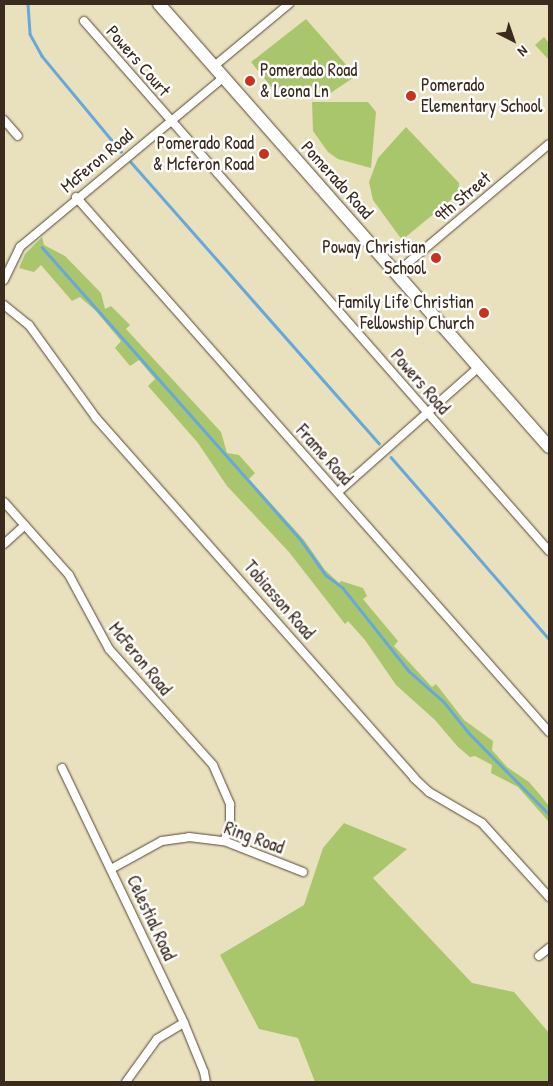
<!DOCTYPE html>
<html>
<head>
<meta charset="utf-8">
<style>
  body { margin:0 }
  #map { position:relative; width:553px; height:1086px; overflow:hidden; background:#e9e0bd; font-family:"Patrick Hand",sans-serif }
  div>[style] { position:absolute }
  .green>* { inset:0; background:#aac66c }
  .stream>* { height:2.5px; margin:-1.25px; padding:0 1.25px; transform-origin:1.25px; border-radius:1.25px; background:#67a8db }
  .roads { filter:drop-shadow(0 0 1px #554536) drop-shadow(0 0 1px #554536) }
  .minor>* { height:8px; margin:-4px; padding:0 4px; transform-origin:4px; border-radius:4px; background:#fff }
  .primary>* { height:12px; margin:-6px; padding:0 6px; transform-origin:6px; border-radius:6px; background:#fff }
  .dots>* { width:14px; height:14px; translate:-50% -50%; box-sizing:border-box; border:2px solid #fff; border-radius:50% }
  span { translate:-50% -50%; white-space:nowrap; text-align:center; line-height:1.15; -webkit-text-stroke:5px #fff; paint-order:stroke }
  .street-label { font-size:18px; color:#3b2a1e }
  .poi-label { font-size:18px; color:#3b2a1e }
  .left { translate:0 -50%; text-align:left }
  .right { translate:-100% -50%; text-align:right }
  .frame { position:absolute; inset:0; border:5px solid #3b2a1e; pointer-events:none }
  .north { position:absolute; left:488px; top:15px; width:50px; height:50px; -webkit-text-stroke:4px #fff; paint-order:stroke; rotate:139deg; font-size:14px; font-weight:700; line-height:20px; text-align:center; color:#3b2a1e }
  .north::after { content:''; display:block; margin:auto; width:18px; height:22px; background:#3b2a1e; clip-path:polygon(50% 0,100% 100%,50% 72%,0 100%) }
</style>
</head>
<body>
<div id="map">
  <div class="green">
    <div style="clip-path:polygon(306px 19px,356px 76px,329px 94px,287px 99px,277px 94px,251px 62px)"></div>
    <div style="clip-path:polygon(544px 37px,549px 43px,549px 60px,535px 45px)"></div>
    <div style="clip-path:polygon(312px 102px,368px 102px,376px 112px,371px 168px,338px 159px,328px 152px,313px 131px)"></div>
    <div style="clip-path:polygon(406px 127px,459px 183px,458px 194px,402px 240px,373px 200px,369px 182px,378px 158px)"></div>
    <div style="clip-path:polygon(42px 237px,44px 245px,65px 256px,101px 293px,105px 309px,111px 306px,130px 325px,126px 329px,221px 432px,227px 453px,239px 455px,255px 473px,249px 479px,304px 540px,325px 570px,339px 583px,341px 581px,363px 588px,367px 596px,363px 599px,398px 641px,394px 646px,432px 687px,436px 684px,464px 720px,493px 741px,492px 750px,507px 767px,529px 782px,541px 796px,549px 806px,549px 822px,518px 787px,491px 773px,492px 765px,475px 756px,470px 757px,458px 747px,435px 720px,396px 685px,365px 640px,348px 621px,345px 624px,289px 552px,227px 486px,198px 443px,148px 386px,155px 379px,139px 360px,130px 366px,115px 348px,121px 341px,96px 311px,80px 297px,72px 301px,41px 265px,34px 272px,19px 268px,25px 254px)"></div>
    <div style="clip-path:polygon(344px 823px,407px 849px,373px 878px,472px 983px,514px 992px,549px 1033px,549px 1082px,315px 1082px,298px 1038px,259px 1029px,220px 955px,304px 905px,323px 848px)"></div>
  </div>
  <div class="stream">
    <div style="left:28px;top:4px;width:30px;rotate:86deg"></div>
    <div style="left:30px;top:34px;width:25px;rotate:61deg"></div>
    <div style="left:42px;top:56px;width:124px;rotate:50.3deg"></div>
    <div style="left:131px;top:162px;width:375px;rotate:48.6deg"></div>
    <div style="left:42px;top:247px;width:391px;rotate:48.5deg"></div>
    <div style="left:301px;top:540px;width:43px;rotate:54.5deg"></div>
    <div style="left:326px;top:575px;width:21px;rotate:37deg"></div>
    <div style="left:343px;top:588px;width:106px;rotate:51.5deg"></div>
    <div style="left:409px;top:671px;width:47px;rotate:41.5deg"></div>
    <div style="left:444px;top:702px;width:38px;rotate:51deg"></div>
    <div style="left:468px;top:732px;width:115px;rotate:45.4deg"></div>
    <div style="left:391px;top:457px;width:241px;rotate:49deg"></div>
  </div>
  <div class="roads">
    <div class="minor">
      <div style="left:84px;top:21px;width:705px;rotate:48.74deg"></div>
      <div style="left:213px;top:67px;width:99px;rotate:-39.7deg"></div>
      <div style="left:4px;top:120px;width:21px;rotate:49deg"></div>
      <div style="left:76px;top:197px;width:714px;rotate:48.52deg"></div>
      <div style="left:396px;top:273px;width:200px;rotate:-40.1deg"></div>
      <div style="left:4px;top:280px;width:37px;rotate:-64deg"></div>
      <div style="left:20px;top:247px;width:264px;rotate:-39.8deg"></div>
      <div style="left:4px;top:305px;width:32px;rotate:39deg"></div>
      <div style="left:29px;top:325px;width:115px;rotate:54.2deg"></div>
      <div style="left:96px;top:418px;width:480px;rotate:48.5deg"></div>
      <div style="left:414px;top:778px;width:21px;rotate:43deg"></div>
      <div style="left:429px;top:792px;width:61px;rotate:30.3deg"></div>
      <div style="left:482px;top:823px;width:100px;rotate:47.8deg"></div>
      <div style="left:338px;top:492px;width:188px;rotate:-41.6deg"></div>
      <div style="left:4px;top:502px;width:98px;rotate:48.3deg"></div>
      <div style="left:69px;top:575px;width:84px;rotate:61.6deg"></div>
      <div style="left:109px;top:649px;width:156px;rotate:48.1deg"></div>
      <div style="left:213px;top:765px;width:43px;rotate:66.4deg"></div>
      <div style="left:230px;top:804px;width:23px;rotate:90deg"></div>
      <div style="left:230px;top:827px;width:15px;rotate:113deg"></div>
      <div style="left:4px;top:544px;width:28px;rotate:-42deg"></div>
      <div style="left:62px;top:768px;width:283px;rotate:64.4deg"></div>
      <div style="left:184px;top:1023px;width:53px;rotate:67.8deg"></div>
      <div style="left:204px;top:1072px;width:10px;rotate:79deg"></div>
      <div style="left:111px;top:869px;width:58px;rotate:-28.8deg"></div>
      <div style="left:162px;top:841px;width:27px;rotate:-8deg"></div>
      <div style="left:189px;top:837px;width:35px;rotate:7deg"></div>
      <div style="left:224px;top:841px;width:85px;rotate:21.4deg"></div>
      <div style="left:539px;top:956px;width:13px;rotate:-39deg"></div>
      <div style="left:126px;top:1082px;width:53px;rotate:-54.2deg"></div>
      <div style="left:157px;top:1039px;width:31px;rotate:-31deg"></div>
    </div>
    <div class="primary">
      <div style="left:159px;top:4px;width:590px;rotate:48.64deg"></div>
    </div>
  </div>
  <div class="dots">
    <div style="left:250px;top:81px;background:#c8321e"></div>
    <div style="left:411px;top:96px;background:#c8321e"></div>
    <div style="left:264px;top:154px;background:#c8321e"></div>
    <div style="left:436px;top:258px;background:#c8321e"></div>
    <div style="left:484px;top:313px;background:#c8321e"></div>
  </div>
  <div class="street-label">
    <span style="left:138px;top:61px;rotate:49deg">Powers Court</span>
    <span style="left:97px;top:161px;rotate:-40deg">McFeron Road</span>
    <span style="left:337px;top:180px;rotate:48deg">Pomerado Road</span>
    <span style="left:463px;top:197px;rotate:-40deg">9th Street</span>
    <span style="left:420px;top:382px;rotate:49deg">Powers Road</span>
    <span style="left:324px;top:455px;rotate:48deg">Frame Road</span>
    <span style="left:279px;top:600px;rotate:49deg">Tobiasson Road</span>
    <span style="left:140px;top:659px;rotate:51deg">McFeron Road</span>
    <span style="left:254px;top:838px;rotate:20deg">Ring Road</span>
    <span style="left:151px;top:918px;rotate:65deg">Celestial Road</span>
  </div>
  <div class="poi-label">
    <span class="left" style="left:260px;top:81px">Pomerado Road<br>&amp; Leona Ln</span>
    <span class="left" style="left:421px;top:96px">Pomerado<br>Elementary School</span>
    <span class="right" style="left:254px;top:154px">Pomerado Road<br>&amp; Mcferon Road</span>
    <span class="right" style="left:426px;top:258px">Poway Christian<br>School</span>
    <span class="right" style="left:474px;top:313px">Family Life Christian<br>Fellowship Church</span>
  </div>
  <div class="frame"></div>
  <div class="north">N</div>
</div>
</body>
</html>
